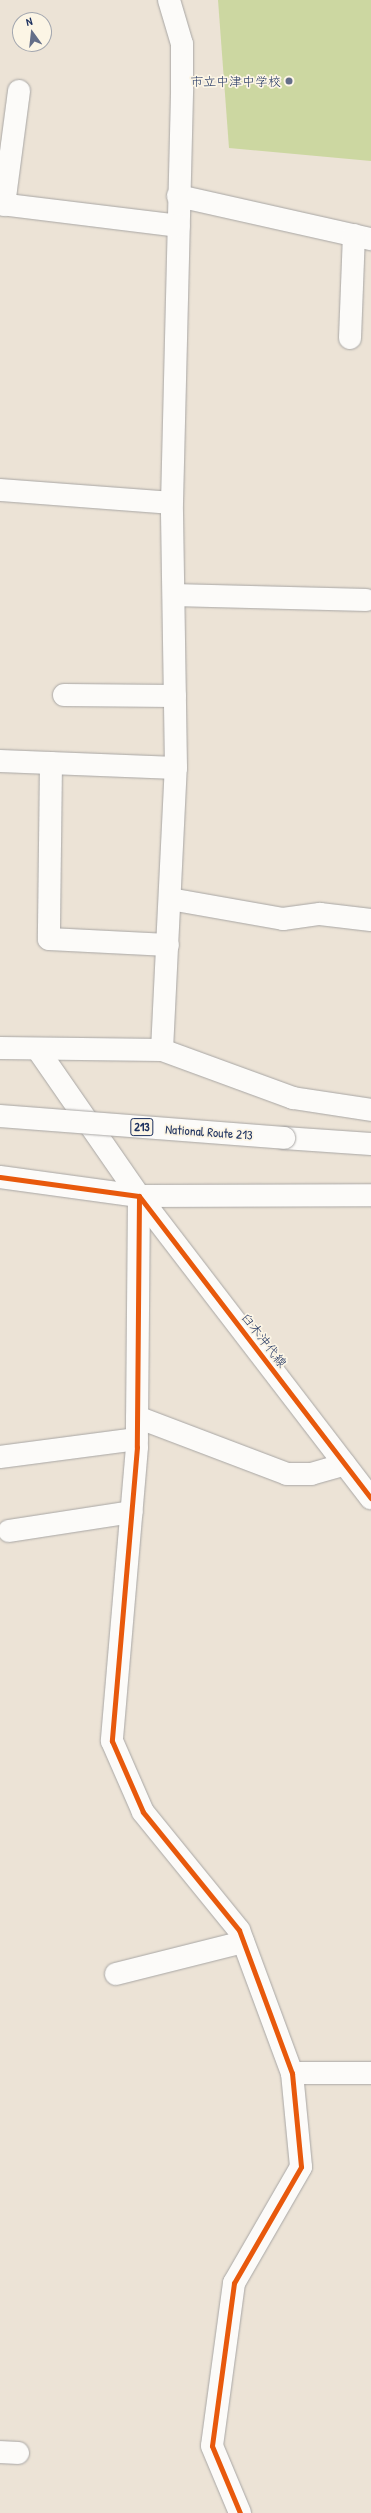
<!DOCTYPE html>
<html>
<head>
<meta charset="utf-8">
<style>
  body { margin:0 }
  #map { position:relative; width:371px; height:2513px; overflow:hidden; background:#ece3d6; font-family:"Patrick Hand","Klee One",sans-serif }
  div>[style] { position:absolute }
  .green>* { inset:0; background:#ccd7a1 }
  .roads { filter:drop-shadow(0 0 1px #a8a6a4) drop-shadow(0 0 1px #a8a6a4) }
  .street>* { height:22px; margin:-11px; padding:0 11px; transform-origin:11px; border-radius:11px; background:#fcfbf9 }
  .secondary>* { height:22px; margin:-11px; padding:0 11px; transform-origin:11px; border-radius:11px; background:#fcfbf9 }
  .highway>* { height:22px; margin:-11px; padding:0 11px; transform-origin:11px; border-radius:11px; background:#fcfbf9 }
  .bridges { filter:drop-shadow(0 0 1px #a8a6a4) drop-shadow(0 0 1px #a8a6a4) }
  .highway-bridge>* { height:22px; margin:-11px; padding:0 11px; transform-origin:11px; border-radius:11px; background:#fcfbf9 }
  .cycleway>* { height:5px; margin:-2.5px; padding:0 2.5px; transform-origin:2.5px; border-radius:2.5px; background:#e8590c }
  .dots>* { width:11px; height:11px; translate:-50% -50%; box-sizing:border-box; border:2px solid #fcf5e5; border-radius:50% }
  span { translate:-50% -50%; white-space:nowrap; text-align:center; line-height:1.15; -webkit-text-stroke:3.5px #fcf5e5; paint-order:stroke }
  .shield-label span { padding:1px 3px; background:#fcf5e5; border:1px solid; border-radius:3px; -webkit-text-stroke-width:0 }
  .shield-label { font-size:12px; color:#1b2f5e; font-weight:700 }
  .poi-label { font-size:13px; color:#1b2f5e }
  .right { translate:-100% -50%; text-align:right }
  .street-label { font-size:13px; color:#1b2f5e }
  .north { position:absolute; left:12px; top:12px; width:40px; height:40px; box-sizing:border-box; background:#fcf5e5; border:1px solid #a2a6af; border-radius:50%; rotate:345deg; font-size:11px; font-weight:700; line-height:16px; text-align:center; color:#1b2f5e }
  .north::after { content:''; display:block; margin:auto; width:14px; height:18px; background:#646e88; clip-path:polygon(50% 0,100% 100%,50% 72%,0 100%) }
</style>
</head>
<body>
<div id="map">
  <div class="green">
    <div style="clip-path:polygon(218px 0,371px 0,371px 161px,229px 148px)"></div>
  </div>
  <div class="roads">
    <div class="street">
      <div style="left:178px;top:196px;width:198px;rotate:12.6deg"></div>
      <div style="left:4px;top:205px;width:115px;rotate:-82.5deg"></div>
      <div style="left:350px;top:338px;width:103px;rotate:-87.8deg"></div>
      <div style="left:0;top:490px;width:172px;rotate:4.3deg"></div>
      <div style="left:174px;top:595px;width:192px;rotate:1.5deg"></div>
      <div style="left:64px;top:695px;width:111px;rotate:0.5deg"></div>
      <div style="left:0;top:761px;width:176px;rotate:2.3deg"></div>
      <div style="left:51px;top:763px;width:176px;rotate:90.7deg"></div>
      <div style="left:49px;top:939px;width:119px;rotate:2.9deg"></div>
      <div style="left:170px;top:899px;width:115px;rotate:10deg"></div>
      <div style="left:283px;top:919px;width:37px;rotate:-8deg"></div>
      <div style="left:320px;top:914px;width:51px;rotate:6.7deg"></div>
      <div style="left:162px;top:1050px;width:282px;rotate:-87.2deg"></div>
      <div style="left:176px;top:768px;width:265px;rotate:-90.9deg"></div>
      <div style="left:172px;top:503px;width:414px;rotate:-88.6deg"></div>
      <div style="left:182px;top:89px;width:45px;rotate:-90deg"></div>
      <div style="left:182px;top:44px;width:46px;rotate:-106.5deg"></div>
      <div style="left:139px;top:1196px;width:251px;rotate:90.5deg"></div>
      <div style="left:137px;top:1447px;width:295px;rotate:94.9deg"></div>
      <div style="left:112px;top:1741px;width:77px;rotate:66.4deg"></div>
      <div style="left:143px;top:1812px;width:152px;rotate:50.9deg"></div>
      <div style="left:239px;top:1930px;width:153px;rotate:69.7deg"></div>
      <div style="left:292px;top:2073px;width:94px;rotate:84.5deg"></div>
      <div style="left:301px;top:2167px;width:134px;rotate:120deg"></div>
      <div style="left:234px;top:2283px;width:164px;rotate:97.7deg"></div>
      <div style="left:212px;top:2446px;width:73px;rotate:67.3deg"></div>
      <div style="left:137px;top:1417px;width:160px;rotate:20.8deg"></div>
      <div style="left:287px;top:1474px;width:24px"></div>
      <div style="left:311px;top:1474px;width:35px;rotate:-16deg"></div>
      <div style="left:0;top:1457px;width:138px;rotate:-7.5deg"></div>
      <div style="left:9px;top:1531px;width:124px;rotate:-8.8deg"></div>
      <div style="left:116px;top:1974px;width:131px;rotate:-14.1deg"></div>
      <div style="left:292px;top:2073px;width:79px"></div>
      <div style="left:0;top:2452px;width:18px;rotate:3deg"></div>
    </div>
    <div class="secondary">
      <div style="left:0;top:204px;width:180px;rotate:7deg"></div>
      <div style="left:0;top:1048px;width:162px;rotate:0.7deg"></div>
      <div style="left:38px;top:1050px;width:178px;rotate:55.3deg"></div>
      <div style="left:139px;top:1196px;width:381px;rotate:52.5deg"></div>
    </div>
    <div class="highway">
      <div style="left:162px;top:1050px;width:140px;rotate:20.1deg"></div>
      <div style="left:293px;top:1098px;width:79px;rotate:8.7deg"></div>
      <div style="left:284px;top:1138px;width:87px;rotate:3.9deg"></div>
      <div style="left:0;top:1177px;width:140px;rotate:7.8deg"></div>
      <div style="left:139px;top:1196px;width:232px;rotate:-0.2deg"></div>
    </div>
  </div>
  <div class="bridges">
    <div class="highway-bridge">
      <div style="left:0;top:1116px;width:285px;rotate:4.4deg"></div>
    </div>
  </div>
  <div class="cycleway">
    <div style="left:0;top:1177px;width:140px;rotate:7.8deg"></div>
    <div style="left:139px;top:1196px;width:251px;rotate:90.5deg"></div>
    <div style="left:137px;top:1447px;width:295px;rotate:94.9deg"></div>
    <div style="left:112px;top:1741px;width:77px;rotate:66.4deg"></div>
    <div style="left:143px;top:1812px;width:152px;rotate:50.9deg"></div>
    <div style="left:239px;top:1930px;width:153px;rotate:69.7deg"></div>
    <div style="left:292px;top:2073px;width:94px;rotate:84.5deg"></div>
    <div style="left:301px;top:2167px;width:134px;rotate:120deg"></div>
    <div style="left:234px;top:2283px;width:164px;rotate:97.7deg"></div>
    <div style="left:212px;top:2446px;width:73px;rotate:67.3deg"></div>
    <div style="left:139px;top:1196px;width:381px;rotate:52.5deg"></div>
  </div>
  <div class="dots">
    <div style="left:289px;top:81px;background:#646e88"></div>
  </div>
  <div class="shield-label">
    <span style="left:142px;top:1127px">213</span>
  </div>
  <div class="poi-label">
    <span class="right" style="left:281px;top:81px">市立中津中学校</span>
  </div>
  <div class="street-label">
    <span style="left:209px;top:1132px;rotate:4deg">National Route 213</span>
    <span style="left:264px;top:1340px;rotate:52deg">臼木沖代線</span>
  </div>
  <div class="north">N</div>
</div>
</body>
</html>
